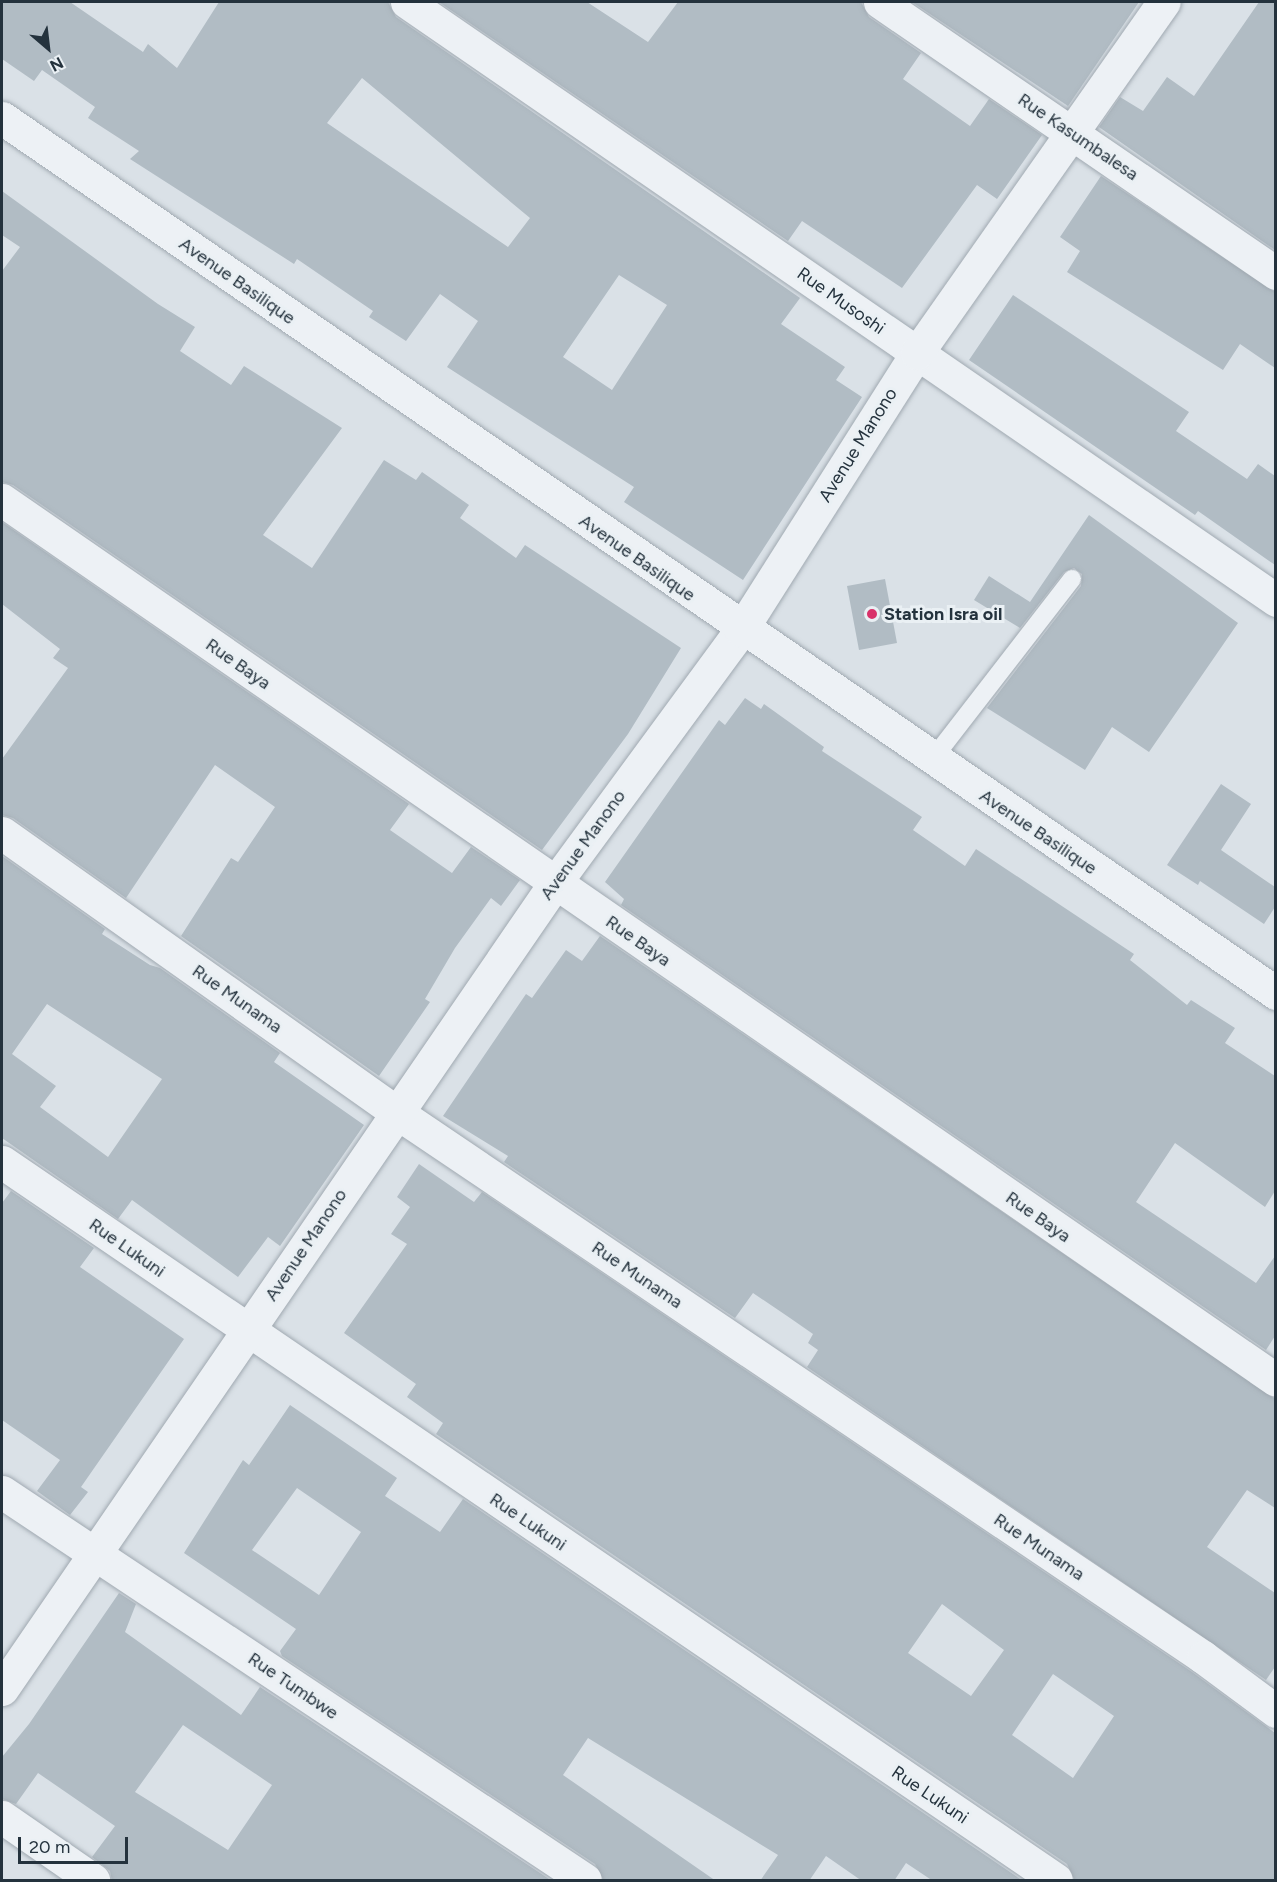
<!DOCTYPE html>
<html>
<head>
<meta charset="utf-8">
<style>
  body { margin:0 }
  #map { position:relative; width:1277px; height:1882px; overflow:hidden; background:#dae1e7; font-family:Figtree,sans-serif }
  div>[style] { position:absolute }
  .building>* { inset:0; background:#b1bcc4 }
  .roads { filter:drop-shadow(0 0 2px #a0a9b1) drop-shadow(0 0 2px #a0a9b1) }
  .service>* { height:18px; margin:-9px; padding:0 9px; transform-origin:9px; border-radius:9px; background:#edf1f5 }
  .minor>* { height:33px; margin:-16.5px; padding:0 16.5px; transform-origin:16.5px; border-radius:16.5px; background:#edf1f5 }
  .tertiary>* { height:33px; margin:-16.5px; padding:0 16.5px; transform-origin:16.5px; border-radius:16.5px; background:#edf1f5 }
  .dots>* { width:16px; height:16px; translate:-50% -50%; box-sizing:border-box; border:3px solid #eaf0f4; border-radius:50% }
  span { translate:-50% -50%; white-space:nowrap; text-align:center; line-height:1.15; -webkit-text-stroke:6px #eaf0f4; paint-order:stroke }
  .street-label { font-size:18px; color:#24323d }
  .poi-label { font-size:18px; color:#24323d; font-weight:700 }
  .left { translate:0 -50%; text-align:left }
  .frame { position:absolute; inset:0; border:3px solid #24323d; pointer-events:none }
  .north { position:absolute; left:18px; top:18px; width:60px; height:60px; -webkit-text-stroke:4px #eaf0f4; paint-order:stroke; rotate:152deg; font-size:16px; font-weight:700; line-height:24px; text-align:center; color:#24323d }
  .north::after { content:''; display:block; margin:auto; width:21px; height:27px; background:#24323d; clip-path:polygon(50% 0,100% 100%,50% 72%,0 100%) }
  .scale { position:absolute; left:18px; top:1837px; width:110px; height:27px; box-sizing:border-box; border:3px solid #24323d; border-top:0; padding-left:8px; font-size:18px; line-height:21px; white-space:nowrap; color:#24323d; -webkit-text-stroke:4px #eaf0f4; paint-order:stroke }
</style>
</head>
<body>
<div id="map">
  <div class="building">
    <div style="clip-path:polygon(evenodd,2px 2px,70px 2px,143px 52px,148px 44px,177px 68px,219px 2px,388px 2px,396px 17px,800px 298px,781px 324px,845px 367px,836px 380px,862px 397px,743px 580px,624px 502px,634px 487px,447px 367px,478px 321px,440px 294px,406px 341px,369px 317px,373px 311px,297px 259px,294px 264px,130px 159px,139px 151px,88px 118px,95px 107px,42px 70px,34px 81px,2px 59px,2px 2px,362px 78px,530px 218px,508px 247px,327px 123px,362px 78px,2px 2px,619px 275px,667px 305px,612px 390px,563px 357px,619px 275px)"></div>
    <div style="clip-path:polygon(439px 2px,587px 2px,648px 42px,678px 2px,861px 2px,869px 17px,921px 53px,903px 79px,970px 126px,989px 99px,1042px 135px,997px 199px,977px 185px,902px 288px,802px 221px,788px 241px)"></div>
    <div style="clip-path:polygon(912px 2px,1139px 2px,1068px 106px)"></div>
    <div style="clip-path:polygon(1259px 2px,1275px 2px,1275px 250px,1099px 127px,1120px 97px,1143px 111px,1167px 77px,1194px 96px)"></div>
    <div style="clip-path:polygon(1101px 176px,1275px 292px,1275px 368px,1240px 344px,1223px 370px,1067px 272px,1080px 251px,1060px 237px)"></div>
    <div style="clip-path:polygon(2px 191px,158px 304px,195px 327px,180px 351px,231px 385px,244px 366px,342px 428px,263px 535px,312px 568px,384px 460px,416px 480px,422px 472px,469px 505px,460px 518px,516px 558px,525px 545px,681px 648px,628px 734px,542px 850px,13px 485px,2px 482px,2px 271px,20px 247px,2px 235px)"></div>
    <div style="clip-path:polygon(1013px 295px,1189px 412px,1176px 431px,1247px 479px,1258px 464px,1275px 476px,1275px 565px,1198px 511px,1195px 515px,969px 360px)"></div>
    <div style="clip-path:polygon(1089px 515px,1238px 623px,1149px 752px,1112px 727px,1085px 770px,987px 708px,1081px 586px,1082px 574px,1074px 568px,1064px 572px,1020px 628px,974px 600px,989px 576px,1030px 602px)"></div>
    <div style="clip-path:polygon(2px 522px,409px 804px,390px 830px,452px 873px,471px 847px,520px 880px,501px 906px,491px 898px,455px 948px,425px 999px,430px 1002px,379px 1076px,181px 936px,231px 858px,238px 862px,275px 807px,215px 765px,126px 898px,13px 818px,2px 815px,2px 759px,68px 668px,53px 658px,60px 649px,2px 604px)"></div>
    <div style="clip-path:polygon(885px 579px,897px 643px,859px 650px,847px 586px)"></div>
    <div style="clip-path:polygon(745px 698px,761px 709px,764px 704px,824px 747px,822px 751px,922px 817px,913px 830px,965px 866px,976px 849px,1134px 954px,1130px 960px,1187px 1005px,1191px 1000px,1235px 1028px,1225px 1043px,1275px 1076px,1275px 1191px,1265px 1207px,1175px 1143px,1136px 1202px,1256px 1283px,1275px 1256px,1275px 1336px,1266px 1350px,621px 905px,624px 899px,605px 882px,719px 720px,725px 725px)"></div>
    <div style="clip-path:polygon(1221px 784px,1251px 804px,1221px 850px,1275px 887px,1275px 907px,1264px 924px,1200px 881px,1198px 885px,1167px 865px)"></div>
    <div style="clip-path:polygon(evenodd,2px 856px,105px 929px,102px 934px,150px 965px,160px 968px,280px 1053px,274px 1062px,364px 1125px,280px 1246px,268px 1237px,238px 1277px,132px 1200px,118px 1219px,2px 1138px,2px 856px,47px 1004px,162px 1079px,108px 1157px,40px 1107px,56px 1086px,12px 1054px,47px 1004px)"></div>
    <div style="clip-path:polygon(600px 936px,1275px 1399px,1275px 1508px,1247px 1490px,1207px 1547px,1275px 1593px,1275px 1667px,1266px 1680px,807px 1367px,818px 1350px,808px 1343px,813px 1334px,790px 1318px,753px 1293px,735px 1318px,504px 1162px,508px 1156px,443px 1116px,526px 994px,532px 998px,566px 950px,582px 961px)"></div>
    <div style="clip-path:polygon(evenodd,419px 1164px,474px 1202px,482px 1192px,1192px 1672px,1275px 1733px,1275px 1881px,1075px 1881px,1067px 1864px,436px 1434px,443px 1423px,407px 1397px,416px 1384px,344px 1333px,407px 1244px,391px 1234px,410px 1207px,397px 1197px,419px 1164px,942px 1604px,1004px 1650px,971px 1696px,908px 1653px,942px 1604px,419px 1164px,1053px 1674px,1114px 1716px,1073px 1778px,1012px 1735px,1053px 1674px)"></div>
    <div style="clip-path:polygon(11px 1191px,94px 1248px,80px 1267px,184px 1339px,81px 1487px,88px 1492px,70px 1515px,37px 1491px,60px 1460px,2px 1420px,2px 1203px)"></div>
    <div style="clip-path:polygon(evenodd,290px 1405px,397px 1478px,385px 1496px,440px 1532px,463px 1499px,1023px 1881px,933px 1881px,906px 1863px,894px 1881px,862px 1881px,826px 1856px,809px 1881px,760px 1881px,778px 1855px,588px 1738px,563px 1775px,716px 1881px,604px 1881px,595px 1864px,282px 1656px,280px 1651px,296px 1629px,184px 1553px,243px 1460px,249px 1465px,290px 1405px,297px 1488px,361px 1532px,319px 1595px,252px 1550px,297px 1488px)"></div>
    <div style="clip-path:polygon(evenodd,119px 1593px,136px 1604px,125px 1632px,241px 1715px,260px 1687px,552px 1881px,112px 1881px,110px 1871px,92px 1857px,115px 1826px,38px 1773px,16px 1804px,2px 1799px,2px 1757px,29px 1724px,119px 1593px,183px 1725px,272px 1785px,228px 1850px,135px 1792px,183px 1725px)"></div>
  </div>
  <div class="roads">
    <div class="service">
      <div style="left:932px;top:760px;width:229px;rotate:-52.3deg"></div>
    </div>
    <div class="minor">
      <div style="left:407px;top:2px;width:1055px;rotate:34.53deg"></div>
      <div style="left:880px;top:2px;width:480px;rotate:34.4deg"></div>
      <div style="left:2px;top:500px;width:1548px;rotate:34.63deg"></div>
      <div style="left:2px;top:833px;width:483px;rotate:35.3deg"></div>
      <div style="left:396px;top:1112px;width:974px;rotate:34.03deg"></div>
      <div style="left:1203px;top:1657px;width:91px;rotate:36.5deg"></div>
      <div style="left:2px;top:1162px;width:1275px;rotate:34.26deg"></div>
      <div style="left:2px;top:1492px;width:700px;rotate:33.64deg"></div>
      <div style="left:2px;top:1689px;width:977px;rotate:-55.55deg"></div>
      <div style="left:555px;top:883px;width:314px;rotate:-53.7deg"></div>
      <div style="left:741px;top:630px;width:328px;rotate:-57.6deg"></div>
      <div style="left:917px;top:353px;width:429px;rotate:-54.9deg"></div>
      <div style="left:2px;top:1817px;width:111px;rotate:34.7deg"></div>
    </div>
    <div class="tertiary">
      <div style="left:2px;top:118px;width:1546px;rotate:34.48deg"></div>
    </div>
  </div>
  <div class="dots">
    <div style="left:872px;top:614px;background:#d9326a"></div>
  </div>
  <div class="street-label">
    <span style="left:1078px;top:137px;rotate:34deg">Rue Kasumbalesa</span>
    <span style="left:237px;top:281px;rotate:35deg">Avenue Basilique</span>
    <span style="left:841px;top:301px;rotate:35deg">Rue Musoshi</span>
    <span style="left:858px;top:445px;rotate:-58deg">Avenue Manono</span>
    <span style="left:637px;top:558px;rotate:35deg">Avenue Basilique</span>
    <span style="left:238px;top:664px;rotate:35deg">Rue Baya</span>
    <span style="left:1038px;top:832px;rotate:34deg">Avenue Basilique</span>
    <span style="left:583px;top:845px;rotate:-54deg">Avenue Manono</span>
    <span style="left:638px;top:941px;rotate:35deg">Rue Baya</span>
    <span style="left:237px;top:999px;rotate:35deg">Rue Munama</span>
    <span style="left:1038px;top:1217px;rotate:35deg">Rue Baya</span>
    <span style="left:306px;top:1245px;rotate:-56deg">Avenue Manono</span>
    <span style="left:127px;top:1248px;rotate:35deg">Rue Lukuni</span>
    <span style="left:637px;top:1275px;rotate:34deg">Rue Munama</span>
    <span style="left:528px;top:1522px;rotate:34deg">Rue Lukuni</span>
    <span style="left:1039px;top:1547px;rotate:34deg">Rue Munama</span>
    <span style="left:293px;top:1686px;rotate:34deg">Rue Tumbwe</span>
    <span style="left:930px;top:1795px;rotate:34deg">Rue Lukuni</span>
  </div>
  <div class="poi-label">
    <span class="left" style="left:884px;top:614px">Station Isra oil</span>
  </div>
  <div class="frame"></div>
  <div class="north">N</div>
  <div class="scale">20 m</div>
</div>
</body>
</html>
